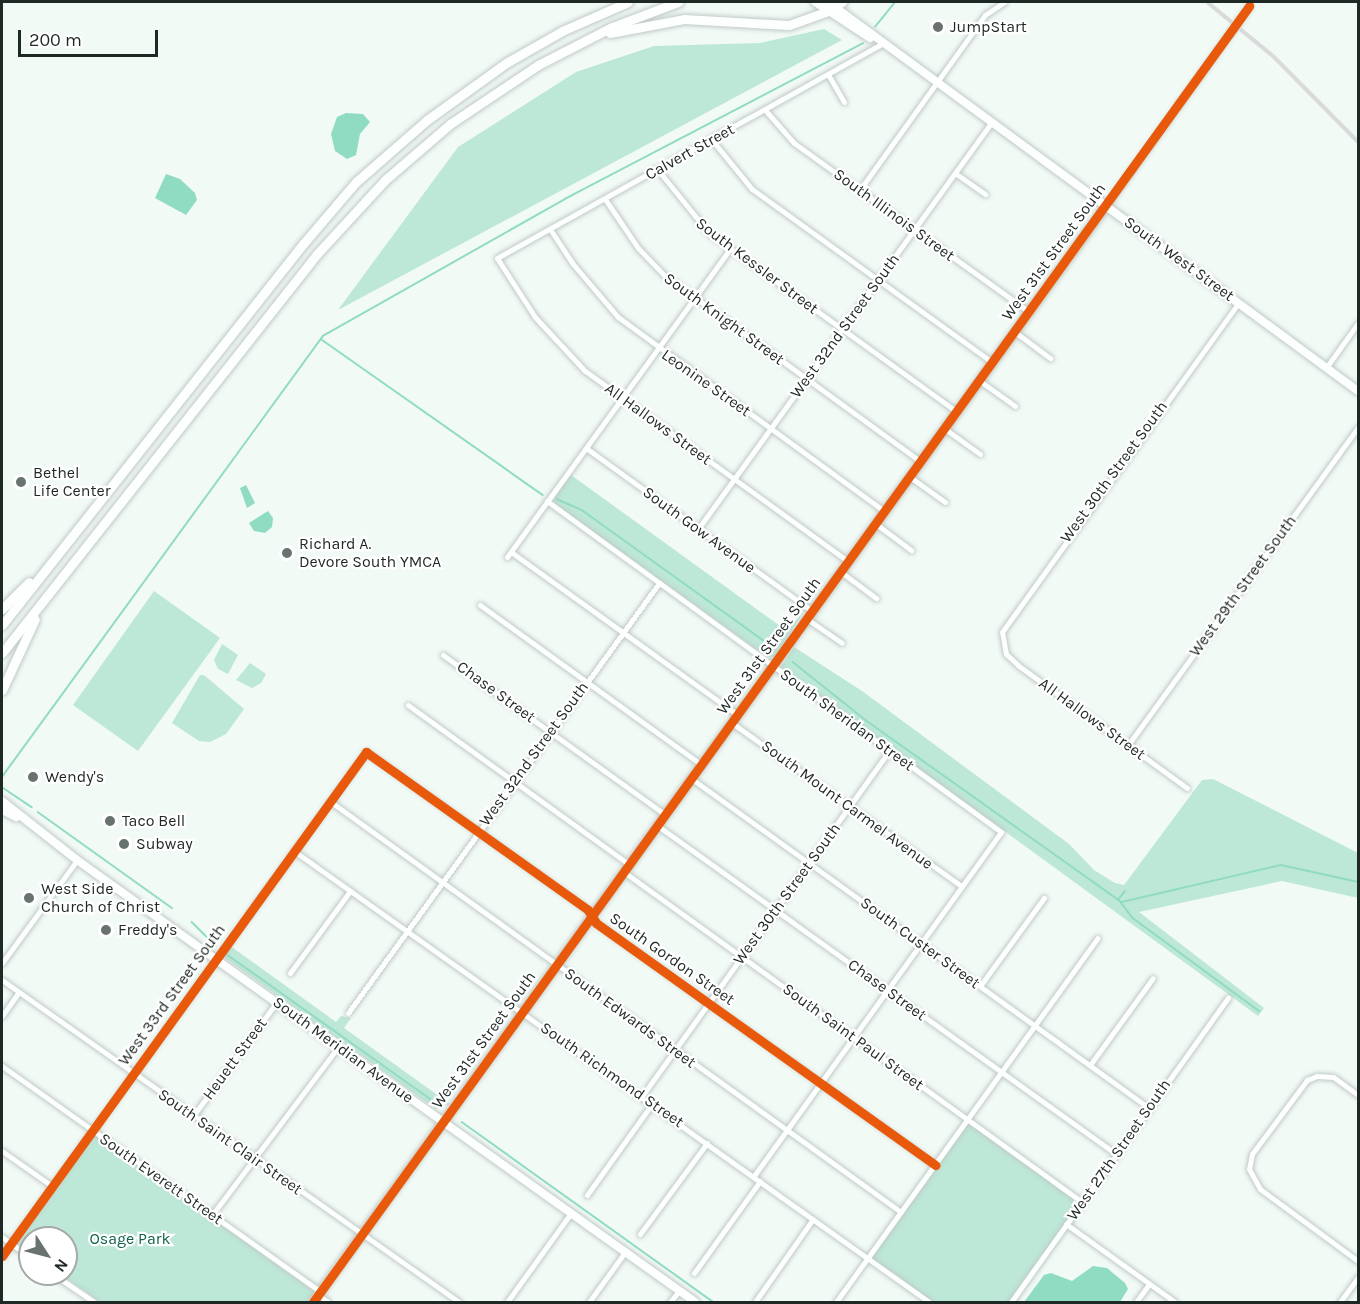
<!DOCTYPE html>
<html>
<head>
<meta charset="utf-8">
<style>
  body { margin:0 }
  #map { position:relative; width:1360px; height:1304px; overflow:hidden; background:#f2faf6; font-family:Karla,sans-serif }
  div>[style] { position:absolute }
  .green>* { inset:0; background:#bde7d7 }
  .water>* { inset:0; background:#90dcc2 }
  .stream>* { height:1.5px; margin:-0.75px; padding:0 0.75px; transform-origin:0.75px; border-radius:0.75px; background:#90dcc2 }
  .roads { filter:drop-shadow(0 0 2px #c0cac6) drop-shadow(0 0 2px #c0cac6) }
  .street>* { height:5px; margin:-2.5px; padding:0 2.5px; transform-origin:2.5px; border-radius:2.5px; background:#fdfefe }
  .secondary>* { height:8px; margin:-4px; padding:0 4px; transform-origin:4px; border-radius:4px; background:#fdfefe }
  .highway>* { height:9px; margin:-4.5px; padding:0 4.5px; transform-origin:4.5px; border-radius:4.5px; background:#fdfefe }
  .rail>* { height:4px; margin-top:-2px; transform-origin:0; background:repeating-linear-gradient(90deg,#fff 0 4.5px,#d8dbd9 0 9px); box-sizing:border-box; border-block:2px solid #d8dbd9 }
  .cycleway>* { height:9px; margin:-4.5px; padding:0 4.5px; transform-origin:4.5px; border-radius:4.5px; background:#e8590c }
  .dots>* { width:16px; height:16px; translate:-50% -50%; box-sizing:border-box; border:3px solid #fff; border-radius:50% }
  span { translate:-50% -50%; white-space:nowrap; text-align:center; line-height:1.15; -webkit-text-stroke:4.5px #fff; paint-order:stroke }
  .poi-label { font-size:16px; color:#1e2824 }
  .left { translate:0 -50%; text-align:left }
  .street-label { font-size:16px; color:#1e2824 }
  .park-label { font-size:16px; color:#10644d }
  .frame { position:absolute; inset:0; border:3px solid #1e2824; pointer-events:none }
  .north { position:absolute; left:18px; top:1226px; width:60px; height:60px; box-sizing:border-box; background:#fff; border:2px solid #a5a9a7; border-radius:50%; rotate:126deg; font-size:16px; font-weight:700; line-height:24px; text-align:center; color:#1e2824 }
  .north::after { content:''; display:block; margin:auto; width:21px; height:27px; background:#68726e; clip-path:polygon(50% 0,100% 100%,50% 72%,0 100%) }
  .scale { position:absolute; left:18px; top:30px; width:140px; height:27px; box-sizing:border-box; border:3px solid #1e2824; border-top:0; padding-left:8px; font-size:18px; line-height:21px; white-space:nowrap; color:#1e2824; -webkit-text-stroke:4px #fff; paint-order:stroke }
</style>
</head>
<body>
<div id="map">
  <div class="green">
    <div style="clip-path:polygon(824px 29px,842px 40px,338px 310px,458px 147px,576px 72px,654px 46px,760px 43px)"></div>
    <div style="clip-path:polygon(571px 475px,787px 631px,805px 610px,775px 657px,767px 657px,555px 504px,555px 496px)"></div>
    <div style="clip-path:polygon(154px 591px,220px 638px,138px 751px,73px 705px)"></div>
    <div style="clip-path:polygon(222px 644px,238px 655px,228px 674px,218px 669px,214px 660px)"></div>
    <div style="clip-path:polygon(794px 647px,862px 691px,1069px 844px,1094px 870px,1115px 883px,1124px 885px,1202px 780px,1213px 779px,1358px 853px,1358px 898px,1282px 881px,1139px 912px,1264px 1008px,1258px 1016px,785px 671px,781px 666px)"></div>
    <div style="clip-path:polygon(250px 663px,266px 674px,261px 683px,252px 688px,236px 680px)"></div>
    <div style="clip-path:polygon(200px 675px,204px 675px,244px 709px,226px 734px,210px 742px,199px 741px,172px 723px)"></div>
    <div style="clip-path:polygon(229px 945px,336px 1022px,341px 1016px,351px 1018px,344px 1028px,450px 1104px,436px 1109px,225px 958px)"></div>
    <div style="clip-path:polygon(968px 1119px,1082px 1202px,1010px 1302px,928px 1302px,868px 1259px)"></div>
    <div style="clip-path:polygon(93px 1133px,315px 1292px,308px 1302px,100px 1302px,60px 1274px,66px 1274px,66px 1238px,30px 1238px,30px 1253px,15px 1242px)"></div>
  </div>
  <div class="water">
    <div style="clip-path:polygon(346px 113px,363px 114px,370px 122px,360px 134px,356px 155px,347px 159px,335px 151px,331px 134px,337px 117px)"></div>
    <div style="clip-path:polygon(166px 174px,180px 179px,195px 193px,197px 200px,186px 215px,155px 198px)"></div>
    <div style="clip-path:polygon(246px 485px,255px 503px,247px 508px,240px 488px)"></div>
    <div style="clip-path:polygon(268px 511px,273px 518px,272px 527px,265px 533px,254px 531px,249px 523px)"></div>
    <div style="clip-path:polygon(1093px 1266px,1107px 1268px,1125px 1283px,1128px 1289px,1120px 1302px,1024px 1302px,1044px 1275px,1051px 1273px,1072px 1281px)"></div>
  </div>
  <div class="stream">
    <div style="left:875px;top:27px;width:32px;rotate:-51deg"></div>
    <div style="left:321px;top:339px;width:271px;rotate:35.1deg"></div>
    <div style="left:557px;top:499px;width:27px;rotate:24deg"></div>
    <div style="left:582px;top:510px;width:235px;rotate:35.7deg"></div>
    <div style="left:793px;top:662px;width:95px;rotate:38.6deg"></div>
    <div style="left:867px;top:721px;width:310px;rotate:35.4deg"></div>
    <div style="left:1120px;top:901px;width:21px;rotate:53deg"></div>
    <div style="left:1133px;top:918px;width:157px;rotate:36.4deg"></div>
    <div style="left:2px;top:777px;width:545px;rotate:-53.95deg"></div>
    <div style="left:323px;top:336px;width:278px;rotate:-29.5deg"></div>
    <div style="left:565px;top:199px;width:336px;rotate:-27.6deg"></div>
    <div style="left:2px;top:787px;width:36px;rotate:34deg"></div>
    <div style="left:38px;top:812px;width:165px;rotate:35.6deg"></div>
    <div style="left:1118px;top:900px;width:11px;rotate:-52deg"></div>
    <div style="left:1122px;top:902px;width:163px;rotate:-13.1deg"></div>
    <div style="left:1281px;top:865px;width:79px;rotate:12.4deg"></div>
    <div style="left:192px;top:922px;width:34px;rotate:45deg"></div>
    <div style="left:225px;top:953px;width:262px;rotate:35.4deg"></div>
    <div style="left:462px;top:1122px;width:309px;rotate:35.6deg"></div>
  </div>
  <div class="roads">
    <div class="street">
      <div style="left:829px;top:76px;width:30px;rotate:60deg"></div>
      <div style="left:766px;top:111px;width:43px;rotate:48.8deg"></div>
      <div style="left:794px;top:143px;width:289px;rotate:35.7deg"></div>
      <div style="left:712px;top:140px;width:63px;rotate:50.8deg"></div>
      <div style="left:752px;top:189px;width:297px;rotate:35.8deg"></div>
      <div style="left:658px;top:170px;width:81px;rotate:51deg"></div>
      <div style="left:709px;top:233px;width:306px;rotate:35.8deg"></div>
      <div style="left:955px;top:173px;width:37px;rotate:35deg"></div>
      <div style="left:859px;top:191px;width:216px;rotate:-54.4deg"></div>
      <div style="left:985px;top:15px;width:23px;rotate:-34deg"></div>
      <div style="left:605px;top:199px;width:59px;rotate:56deg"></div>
      <div style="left:638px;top:248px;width:37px;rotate:46deg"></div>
      <div style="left:664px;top:275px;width:318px;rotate:36deg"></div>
      <div style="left:1106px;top:206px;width:246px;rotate:-54.4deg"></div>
      <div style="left:550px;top:229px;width:42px;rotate:56.7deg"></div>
      <div style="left:573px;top:264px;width:70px;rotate:49.7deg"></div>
      <div style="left:618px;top:317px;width:331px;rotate:36.1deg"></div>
      <div style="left:1015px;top:332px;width:44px;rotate:36.6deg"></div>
      <div style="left:1326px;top:368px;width:55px;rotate:-54.6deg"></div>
      <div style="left:980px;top:381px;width:43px;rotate:35.5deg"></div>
      <div style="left:945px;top:429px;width:43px;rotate:35.5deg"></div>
      <div style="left:586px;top:448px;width:280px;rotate:35.8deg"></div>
      <div style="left:910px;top:477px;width:43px;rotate:35.5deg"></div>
      <div style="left:547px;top:501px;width:562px;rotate:36.09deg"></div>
      <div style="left:1001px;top:832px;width:423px;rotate:125.7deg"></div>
      <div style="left:876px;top:524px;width:44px;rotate:36.6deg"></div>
      <div style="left:698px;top:529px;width:501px;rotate:-54.18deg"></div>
      <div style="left:511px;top:552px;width:279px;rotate:35.7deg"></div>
      <div style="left:507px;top:557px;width:380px;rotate:-54.1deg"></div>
      <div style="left:849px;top:562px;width:326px;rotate:-144.1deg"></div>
      <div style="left:585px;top:371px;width:74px;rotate:-132.8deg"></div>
      <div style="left:535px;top:317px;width:70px;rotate:-122.8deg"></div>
      <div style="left:497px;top:258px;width:440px;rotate:-29.1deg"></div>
      <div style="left:841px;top:572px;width:44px;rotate:36.6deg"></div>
      <div style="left:480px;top:605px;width:274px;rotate:35.8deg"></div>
      <div style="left:807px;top:619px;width:42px;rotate:34.4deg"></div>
      <div style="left:443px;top:655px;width:274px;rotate:35.7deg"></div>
      <div style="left:408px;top:705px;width:274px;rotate:35.8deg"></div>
      <div style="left:732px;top:723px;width:281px;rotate:35.4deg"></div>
      <div style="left:1128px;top:745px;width:392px;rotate:-54.1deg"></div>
      <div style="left:692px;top:779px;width:563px;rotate:35.75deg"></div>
      <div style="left:1187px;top:788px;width:209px;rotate:-144deg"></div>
      <div style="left:1018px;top:665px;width:16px;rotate:-137deg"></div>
      <div style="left:1006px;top:654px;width:22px;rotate:-100deg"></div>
      <div style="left:1002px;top:632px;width:405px;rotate:-54.3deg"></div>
      <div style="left:331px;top:802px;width:702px;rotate:35.73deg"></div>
      <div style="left:658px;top:826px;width:563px;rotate:35.61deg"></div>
      <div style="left:294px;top:851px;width:779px;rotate:35.38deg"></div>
      <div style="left:624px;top:872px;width:565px;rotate:35.77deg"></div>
      <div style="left:2px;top:963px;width:127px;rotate:-53.9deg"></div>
      <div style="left:290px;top:973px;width:102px;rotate:-53.8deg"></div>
      <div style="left:2px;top:980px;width:559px;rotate:35.17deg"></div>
      <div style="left:980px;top:986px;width:109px;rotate:-54deg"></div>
      <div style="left:348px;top:1013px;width:531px;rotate:-54.12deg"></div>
      <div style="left:2px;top:1016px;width:29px;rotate:-55deg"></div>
      <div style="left:1090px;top:1065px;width:107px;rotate:-54.1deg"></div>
      <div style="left:2px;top:1066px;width:391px;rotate:35.3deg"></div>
      <div style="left:1358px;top:1095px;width:31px;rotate:-144deg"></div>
      <div style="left:1333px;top:1077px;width:16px;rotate:-176deg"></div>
      <div style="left:1317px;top:1076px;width:11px;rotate:158deg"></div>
      <div style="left:1307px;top:1080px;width:92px;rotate:126.6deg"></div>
      <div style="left:1252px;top:1154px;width:15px;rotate:101deg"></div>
      <div style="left:1249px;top:1169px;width:23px;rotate:61deg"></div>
      <div style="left:1260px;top:1189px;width:122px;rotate:36.3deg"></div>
      <div style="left:642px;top:1096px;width:424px;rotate:-54.4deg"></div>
      <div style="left:193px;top:1116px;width:140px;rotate:-53.7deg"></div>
      <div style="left:2px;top:1151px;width:61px;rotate:35deg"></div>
      <div style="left:587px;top:1195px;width:112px;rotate:-54.5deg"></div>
      <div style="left:212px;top:1215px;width:210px;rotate:-53.1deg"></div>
      <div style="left:1066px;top:1224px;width:134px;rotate:35.6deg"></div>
      <div style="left:640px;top:1234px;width:113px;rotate:-53.6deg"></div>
      <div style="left:2px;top:1237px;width:34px;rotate:36deg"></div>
      <div style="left:2px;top:1256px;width:622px;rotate:-54.16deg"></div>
      <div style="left:366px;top:752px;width:272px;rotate:35.4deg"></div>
      <div style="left:588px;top:910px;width:15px;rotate:58deg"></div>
      <div style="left:596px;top:923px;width:417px;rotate:35.5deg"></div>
      <div style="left:694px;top:1273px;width:113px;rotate:-54.3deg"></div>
      <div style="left:53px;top:1274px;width:50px;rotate:34.3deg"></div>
      <div style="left:318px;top:1295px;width:12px;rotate:35deg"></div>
      <div style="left:507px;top:1302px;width:110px;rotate:-54.3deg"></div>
      <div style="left:589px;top:1302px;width:62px;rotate:-54.2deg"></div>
      <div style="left:670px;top:1302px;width:14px;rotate:-51deg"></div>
      <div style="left:755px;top:1302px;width:101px;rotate:-55.1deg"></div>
      <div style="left:836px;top:1302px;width:448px;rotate:-54.3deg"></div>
      <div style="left:1011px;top:1302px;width:374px;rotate:-54.5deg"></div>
      <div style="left:1136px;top:1302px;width:22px;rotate:-54deg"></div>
      <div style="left:1340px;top:1302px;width:31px;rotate:-54deg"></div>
    </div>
    <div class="secondary">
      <div style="left:815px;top:2px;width:66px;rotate:33.2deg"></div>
      <div style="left:828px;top:2px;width:657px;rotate:36.28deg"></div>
      <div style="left:2px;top:801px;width:95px;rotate:38.2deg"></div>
      <div style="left:77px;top:860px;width:760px;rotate:35.57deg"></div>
      <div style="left:2px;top:810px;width:16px;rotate:27deg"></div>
      <div style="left:313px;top:1302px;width:1353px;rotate:-54.11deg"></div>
    </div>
    <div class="highway">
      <div style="left:610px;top:33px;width:75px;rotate:-10.7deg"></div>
      <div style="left:684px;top:19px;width:105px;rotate:3.3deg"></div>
      <div style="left:789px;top:25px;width:41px;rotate:-19.7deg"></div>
      <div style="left:828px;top:11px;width:17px;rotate:-33deg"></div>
      <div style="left:2px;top:609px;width:38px;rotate:-45deg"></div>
      <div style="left:2px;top:625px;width:486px;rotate:-51.7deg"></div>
      <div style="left:303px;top:244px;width:82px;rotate:-49.5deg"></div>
      <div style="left:356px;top:182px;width:94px;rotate:-41.1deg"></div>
      <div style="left:427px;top:120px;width:97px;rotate:-35.8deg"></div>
      <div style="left:506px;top:63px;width:64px;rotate:-29.7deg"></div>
      <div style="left:562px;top:31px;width:72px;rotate:-23.7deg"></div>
      <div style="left:2px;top:653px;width:508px;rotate:-51.71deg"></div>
      <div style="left:317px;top:254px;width:100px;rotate:-47.4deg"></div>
      <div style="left:385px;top:180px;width:86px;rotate:-40.7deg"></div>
      <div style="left:450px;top:124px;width:106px;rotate:-33.8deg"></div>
      <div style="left:538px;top:65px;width:83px;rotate:-27.2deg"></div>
      <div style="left:612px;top:27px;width:71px;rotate:-20.7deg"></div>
      <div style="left:2px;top:690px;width:78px;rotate:-65.1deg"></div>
    </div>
  </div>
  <div class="rail">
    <div style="left:1207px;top:2px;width:85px;rotate:39.3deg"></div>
    <div style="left:1273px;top:56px;width:121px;rotate:45.3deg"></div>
  </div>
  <div class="cycleway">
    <div style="left:2px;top:1256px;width:622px;rotate:-54.16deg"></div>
    <div style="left:366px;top:752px;width:272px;rotate:35.4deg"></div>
    <div style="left:588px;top:910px;width:15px;rotate:58deg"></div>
    <div style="left:596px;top:923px;width:417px;rotate:35.5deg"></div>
    <div style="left:313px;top:1302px;width:1599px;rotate:-54.16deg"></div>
  </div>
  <div class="dots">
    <div style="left:938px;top:27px;background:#68726e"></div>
    <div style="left:21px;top:482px;background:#68726e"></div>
    <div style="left:287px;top:553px;background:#68726e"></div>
    <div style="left:33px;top:777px;background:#68726e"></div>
    <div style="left:110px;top:821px;background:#68726e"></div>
    <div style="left:124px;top:844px;background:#68726e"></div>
    <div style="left:29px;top:898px;background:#68726e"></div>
    <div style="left:106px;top:930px;background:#68726e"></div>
  </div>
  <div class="poi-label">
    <span class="left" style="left:950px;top:27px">JumpStart</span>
    <span class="left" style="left:33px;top:482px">Bethel<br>Life Center</span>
    <span class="left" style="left:299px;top:553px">Richard A.<br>Devore South YMCA</span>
    <span class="left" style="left:45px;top:777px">Wendy's</span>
    <span class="left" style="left:122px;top:821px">Taco Bell</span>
    <span class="left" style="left:136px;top:844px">Subway</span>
    <span class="left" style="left:41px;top:898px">West Side<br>Church of Christ</span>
    <span class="left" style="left:118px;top:930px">Freddy's</span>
  </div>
  <div class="street-label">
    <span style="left:690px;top:152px;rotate:-29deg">Calvert Street</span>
    <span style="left:894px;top:215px;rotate:36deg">South Illinois Street</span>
    <span style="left:1054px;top:252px;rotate:-54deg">West 31st Street South</span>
    <span style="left:1179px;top:259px;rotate:36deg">South West Street</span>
    <span style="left:757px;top:266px;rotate:37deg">South Kessler Street</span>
    <span style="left:724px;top:319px;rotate:36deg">South Knight Street</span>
    <span style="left:845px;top:326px;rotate:-54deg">West 32nd Street South</span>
    <span style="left:706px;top:383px;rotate:35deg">Leonine Street</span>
    <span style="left:658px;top:424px;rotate:36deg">All Hallows Street</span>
    <span style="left:1114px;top:472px;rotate:-54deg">West 30th Street South</span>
    <span style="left:699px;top:530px;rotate:36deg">South Gow Avenue</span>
    <span style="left:1243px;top:586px;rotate:-54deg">West 29th Street South</span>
    <span style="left:769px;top:646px;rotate:-54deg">West 31st Street South</span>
    <span style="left:496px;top:692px;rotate:36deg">Chase Street</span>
    <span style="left:1092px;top:719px;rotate:36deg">All Hallows Street</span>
    <span style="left:847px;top:720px;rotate:36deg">South Sheridan Street</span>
    <span style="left:534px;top:754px;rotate:-54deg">West 32nd Street South</span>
    <span style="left:847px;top:805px;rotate:36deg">South Mount Carmel Avenue</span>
    <span style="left:787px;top:894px;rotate:-54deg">West 30th Street South</span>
    <span style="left:920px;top:943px;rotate:36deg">South Custer Street</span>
    <span style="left:672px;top:959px;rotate:35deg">South Gordon Street</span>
    <span style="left:887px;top:990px;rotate:36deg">Chase Street</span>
    <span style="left:172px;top:995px;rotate:-54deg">West 33rd Street South</span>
    <span style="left:630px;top:1018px;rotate:36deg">South Edwards Street</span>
    <span style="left:853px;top:1037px;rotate:36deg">South Saint Paul Street</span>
    <span style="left:484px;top:1040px;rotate:-54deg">West 31st Street South</span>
    <span style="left:343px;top:1050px;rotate:36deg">South Meridian Avenue</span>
    <span style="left:235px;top:1059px;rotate:-54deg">Heuett Street</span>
    <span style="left:612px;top:1075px;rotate:35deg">South Richmond Street</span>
    <span style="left:230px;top:1142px;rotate:35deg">South Saint Clair Street</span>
    <span style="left:1119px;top:1150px;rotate:-55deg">West 27th Street South</span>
    <span style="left:161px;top:1179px;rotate:35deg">South Everett Street</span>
  </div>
  <div class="park-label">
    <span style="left:130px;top:1239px">Osage Park</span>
  </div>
  <div class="frame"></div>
  <div class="north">N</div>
  <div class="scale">200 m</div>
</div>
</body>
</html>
